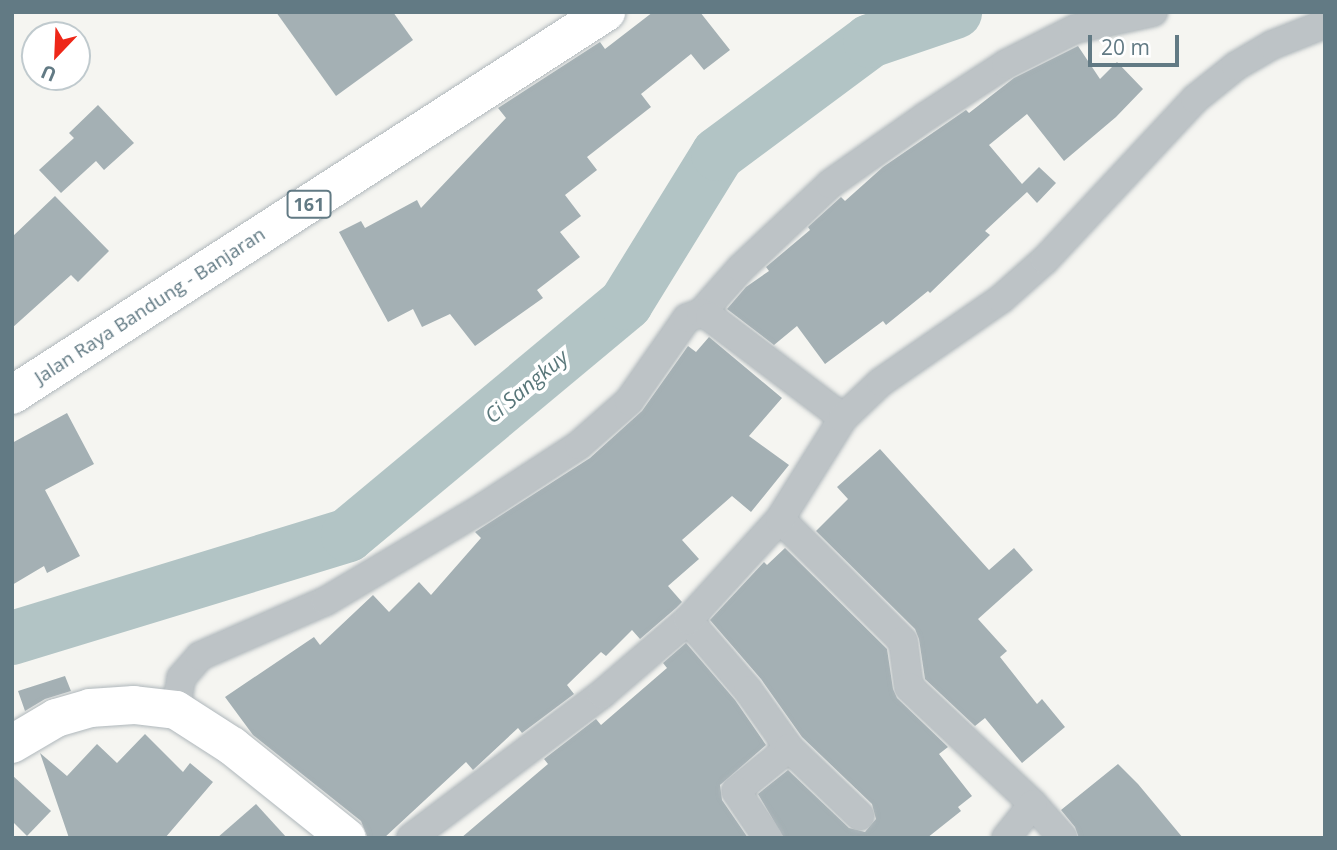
<!DOCTYPE html>
<html>
<head>
<meta charset="utf-8">
<style>
  body { margin:0 }
  #map { position:relative; width:1337px; height:850px; overflow:hidden; background:#f5f5f1; font-family:"Open Sans",sans-serif }
  div>[style] { position:absolute }
  .river>* { height:54px; margin:-27px; padding:0 27px; transform-origin:27px; border-radius:27px; background:#b2c4c5 }
  .building>* { inset:0; background:#a4b0b4 }
  .roads { filter:drop-shadow(0 0 2px #afb7bb) drop-shadow(0 0 2px #afb7bb) }
  .street>* { height:28px; margin:-14px; padding:0 14px; transform-origin:14px; border-radius:14px; background:#bdc3c6 }
  .secondary>* { height:38px; margin:-19px; padding:0 19px; transform-origin:19px; border-radius:19px; background:#fff }
  .primary>* { height:38px; margin:-19px; padding:0 19px; transform-origin:19px; border-radius:19px; background:#fff }
  span { translate:-50% -50%; white-space:nowrap; text-align:center; line-height:1.15; -webkit-text-stroke:7px #fff; paint-order:stroke }
  .shield-label span { padding:2px 5px; background:#fff; border:2px solid; border-radius:5px; -webkit-text-stroke-width:0 }
  .shield-label { font-size:18px; color:#627a84; font-weight:700 }
  .street-label { font-size:19px; color:#627a84 }
  .water-label { font-size:21px; color:#59777a; font-style:italic }
  .frame { position:absolute; inset:0; border:14px solid #627a84; pointer-events:none }
  .north { position:absolute; left:21px; top:21px; width:70px; height:70px; box-sizing:border-box; background:#fff; border:2px solid #c0cace; border-radius:50%; rotate:203deg; font-size:19px; font-weight:700; line-height:28px; text-align:center; color:#627a84 }
  .north::after { content:''; display:block; margin:auto; width:24px; height:32px; background:#ee2718; clip-path:polygon(50% 0,100% 100%,50% 72%,0 100%) }
  .scale { position:absolute; left:1088px; top:35px; width:91px; height:32px; box-sizing:border-box; border:4px solid #627a84; border-top:0; padding-left:9px; font-size:21px; line-height:24px; white-space:nowrap; color:#627a84; -webkit-text-stroke:5px #fff; paint-order:stroke }
</style>
</head>
<body>
<div id="map">
  <div class="river">
    <div style="left:12px;top:638px;width:351px;rotate:-17deg"></div>
    <div style="left:348px;top:535px;width:362px;rotate:-39.8deg"></div>
    <div style="left:626px;top:303px;width:175px;rotate:-58.3deg"></div>
    <div style="left:718px;top:154px;width:189px;rotate:-36.6deg"></div>
    <div style="left:870px;top:41px;width:90px;rotate:-18.8deg"></div>
  </div>
  <div class="building">
    <div style="clip-path:polygon(276px 12px,393px 12px,413px 40px,336px 96px)"></div>
    <div style="clip-path:polygon(653px 12px,700px 12px,730px 50px,704px 70px,691px 54px,641px 94px,651px 107px,587px 157px,597px 170px,565px 195px,581px 216px,560px 232px,580px 257px,537px 290px,543px 298px,475px 346px,450px 314px,422px 327px,413px 309px,388px 322px,339px 232px,361px 221px,365px 228px,417px 200px,421px 208px,506px 118px,498px 108px,600px 42px,605px 49px)"></div>
    <div style="clip-path:polygon(1078px 46px,1100px 79px,1117px 62px,1143px 89px,1116px 117px,1064px 161px,1027px 114px,989px 145px,1022px 184px,1039px 167px,1056px 183px,1037px 203px,1027px 192px,985px 231px,990px 235px,930px 293px,928px 291px,886px 325px,883px 321px,825px 364px,797px 326px,774px 345px,727px 309px,746px 287px,769px 271px,766px 267px,810px 230px,808px 227px,841px 197px,845px 201px,883px 167px,966px 110px,969px 113px,1014px 78px)"></div>
    <div style="clip-path:polygon(98px 105px,134px 143px,104px 170px,96px 161px,61px 193px,39px 170px,74px 138px,69px 133px)"></div>
    <div style="clip-path:polygon(55px 196px,109px 251px,78px 282px,71px 275px,12px 328px,12px 237px)"></div>
    <div style="clip-path:polygon(709px 337px,782px 398px,749px 436px,789px 465px,751px 512px,732px 496px,682px 540px,699px 559px,668px 586px,682px 602px,676px 608px,640px 639px,632px 630px,606px 656px,601px 652px,567px 685px,574px 694px,522px 733px,518px 728px,473px 770px,466px 762px,384px 838px,368px 838px,361px 821px,253px 735px,225px 697px,314px 637px,320px 645px,373px 595px,389px 612px,419px 582px,431px 595px,481px 538px,475px 532px,590px 458px,642px 411px,688px 346px,696px 352px)"></div>
    <div style="clip-path:polygon(67px 413px,94px 464px,45px 490px,80px 556px,47px 573px,44px 566px,12px 585px,12px 443px)"></div>
    <div style="clip-path:polygon(880px 449px,989px 570px,1014px 548px,1033px 570px,978px 619px,1007px 651px,1000px 657px,1037px 704px,1042px 699px,1065px 727px,1022px 763px,985px 718px,975px 726px,925px 679px,919px 639px,915px 629px,816px 531px,848px 499px,837px 487px)"></div>
    <div style="clip-path:polygon(785px 548px,887px 649px,893px 689px,897px 698px,948px 747px,939px 754px,972px 796px,958px 807px,961px 811px,927px 838px,784px 838px,758px 794px,788px 770px,849px 828px,865px 832px,876px 819px,872px 804px,802px 737px,761px 679px,710px 620px,764px 562px,767px 565px)"></div>
    <div style="clip-path:polygon(686px 643px,735px 700px,766px 745px,720px 785px,722px 800px,748px 838px,461px 838px,548px 764px,544px 759px,596px 719px,601px 725px,667px 668px,663px 663px)"></div>
    <div style="clip-path:polygon(65px 676px,71px 691px,45px 699px,25px 711px,18px 691px)"></div>
    <div style="clip-path:polygon(145px 734px,183px 772px,190px 763px,213px 782px,165px 838px,69px 838px,40px 753px,67px 776px,97px 744px,117px 763px)"></div>
    <div style="clip-path:polygon(1118px 764px,1138px 784px,1183px 838px,1079px 838px,1075px 827px,1061px 810px)"></div>
    <div style="clip-path:polygon(12px 775px,51px 811px,27px 836px,12px 821px)"></div>
    <div style="clip-path:polygon(256px 804px,287px 838px,217px 838px)"></div>
  </div>
  <div class="roads">
    <div class="street">
      <div style="left:701px;top:313px;width:60px;rotate:-48.4deg"></div>
      <div style="left:741px;top:268px;width:122px;rotate:-43.3deg"></div>
      <div style="left:830px;top:184px;width:116px;rotate:-35.2deg"></div>
      <div style="left:925px;top:117px;width:97px;rotate:-33.2deg"></div>
      <div style="left:1006px;top:64px;width:77px;rotate:-26.9deg"></div>
      <div style="left:1075px;top:29px;width:80px;rotate:-12.3deg"></div>
      <div style="left:780px;top:519px;width:173px;rotate:44.8deg"></div>
      <div style="left:903px;top:641px;width:46px;rotate:82.6deg"></div>
      <div style="left:909px;top:687px;width:170px;rotate:43.3deg"></div>
      <div style="left:1033px;top:804px;width:45px;rotate:48.6deg"></div>
      <div style="left:688px;top:620px;width:92px;rotate:49.4deg"></div>
      <div style="left:748px;top:690px;width:71px;rotate:54.7deg"></div>
      <div style="left:789px;top:748px;width:68px;rotate:140.9deg"></div>
      <div style="left:736px;top:791px;width:57px;rotate:55.8deg"></div>
      <div style="left:176px;top:710px;width:32px;rotate:-81deg"></div>
      <div style="left:181px;top:678px;width:29px;rotate:-49deg"></div>
      <div style="left:200px;top:656px;width:137px;rotate:-23.6deg"></div>
      <div style="left:326px;top:601px;width:180px;rotate:-30.7deg"></div>
      <div style="left:481px;top:509px;width:117px;rotate:-33.1deg"></div>
      <div style="left:579px;top:445px;width:67px;rotate:-41.3deg"></div>
      <div style="left:629px;top:401px;width:101px;rotate:-55.1deg"></div>
      <div style="left:687px;top:318px;width:15px;rotate:-20deg"></div>
      <div style="left:701px;top:313px;width:10px;rotate:24deg"></div>
      <div style="left:710px;top:317px;width:167px;rotate:37.2deg"></div>
      <div style="left:789px;top:748px;width:98px;rotate:43.8deg"></div>
      <div style="left:411px;top:838px;width:239px;rotate:-37deg"></div>
      <div style="left:602px;top:694px;width:113px;rotate:-40.7deg"></div>
      <div style="left:688px;top:620px;width:137px;rotate:-47.7deg"></div>
      <div style="left:780px;top:519px;width:119px;rotate:-58deg"></div>
      <div style="left:843px;top:418px;width:52px;rotate:-43.5deg"></div>
      <div style="left:881px;top:382px;width:146px;rotate:-34.7deg"></div>
      <div style="left:1001px;top:299px;width:59px;rotate:-41.6deg"></div>
      <div style="left:1045px;top:260px;width:220px;rotate:-47deg"></div>
      <div style="left:1195px;top:99px;width:53px;rotate:-38.8deg"></div>
      <div style="left:1236px;top:66px;width:42px;rotate:-30.3deg"></div>
      <div style="left:1272px;top:45px;width:57px;rotate:-21.6deg"></div>
      <div style="left:1006px;top:838px;width:43px;rotate:-51.5deg"></div>
    </div>
    <div class="secondary">
      <div style="left:12px;top:744px;width:51px;rotate:-30.6deg"></div>
      <div style="left:56px;top:718px;width:35px;rotate:-16deg"></div>
      <div style="left:90px;top:708px;width:44px;rotate:-3.9deg"></div>
      <div style="left:134px;top:705px;width:42px;rotate:6.8deg"></div>
      <div style="left:176px;top:710px;width:67px;rotate:32.7deg"></div>
      <div style="left:232px;top:746px;width:147px;rotate:38.7deg"></div>
    </div>
    <div class="primary">
      <div style="left:12px;top:395px;width:707px;rotate:-32.81deg"></div>
    </div>
  </div>
  <div class="shield-label">
    <span style="left:309px;top:204px">161</span>
  </div>
  <div class="street-label">
    <span style="left:150px;top:306px;rotate:-33deg">Jalan Raya Bandung - Banjaran</span>
  </div>
  <div class="water-label">
    <span style="left:526px;top:386px;rotate:-40deg">Ci Sangkuy</span>
  </div>
  <div class="frame"></div>
  <div class="north">U</div>
  <div class="scale">20 m</div>
</div>
</body>
</html>
